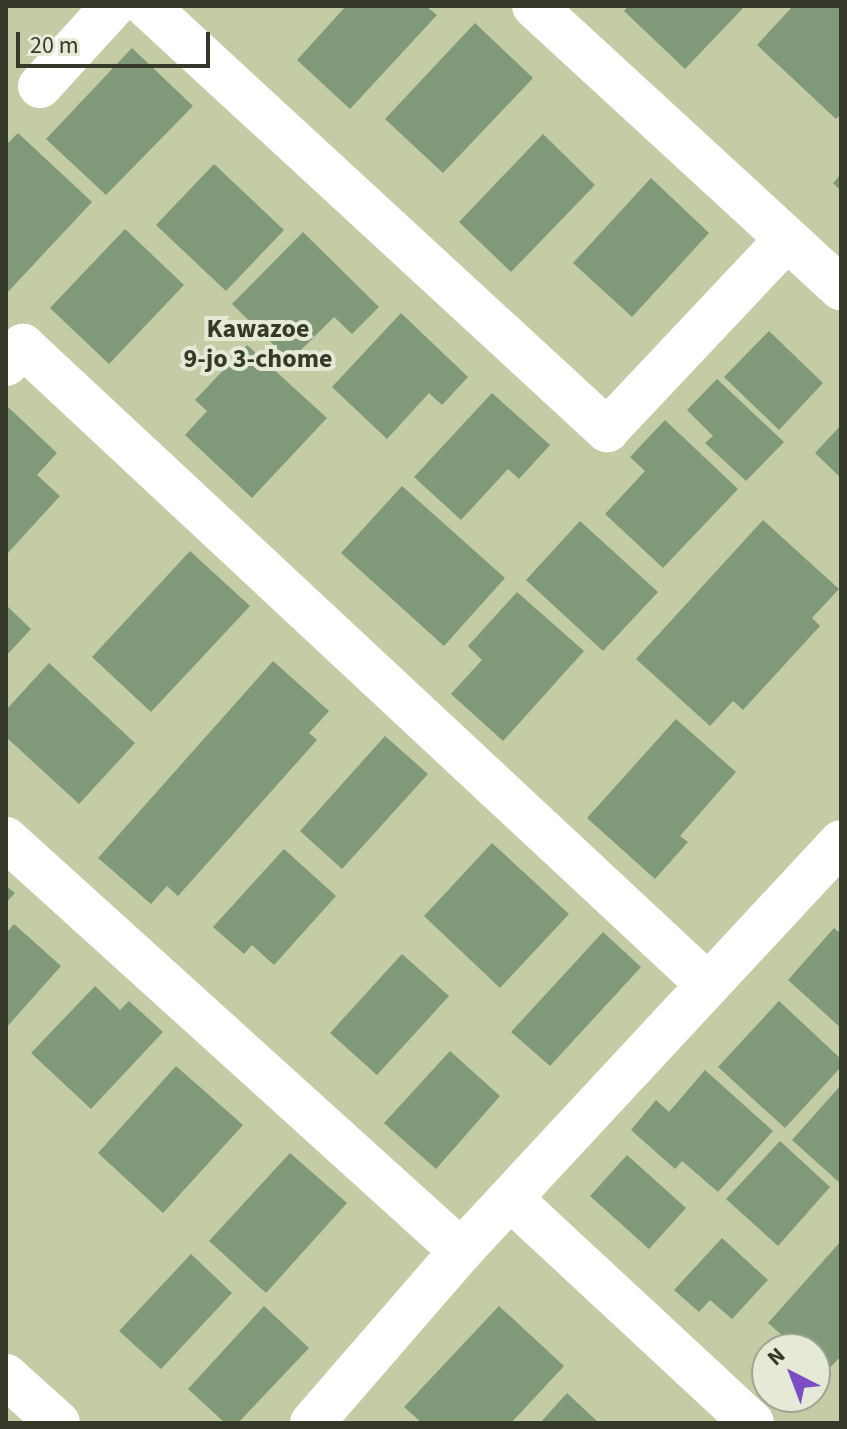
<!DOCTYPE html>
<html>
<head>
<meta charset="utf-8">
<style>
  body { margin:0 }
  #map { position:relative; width:847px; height:1429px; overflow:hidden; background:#c3cca5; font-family:"Source Sans 3",sans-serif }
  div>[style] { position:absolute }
  .building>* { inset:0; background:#809979 }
  .minor>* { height:44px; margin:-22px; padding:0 22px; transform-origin:22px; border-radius:22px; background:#fff }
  span { translate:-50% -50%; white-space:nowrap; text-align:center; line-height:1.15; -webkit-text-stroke:8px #e5ead6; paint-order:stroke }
  .neighbourhood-label { font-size:26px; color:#353929; font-weight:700 }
  .frame { position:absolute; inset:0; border:8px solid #353929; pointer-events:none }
  .north { position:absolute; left:751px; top:1333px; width:80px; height:80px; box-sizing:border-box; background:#e5ead6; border:2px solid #9fa391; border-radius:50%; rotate:318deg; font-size:22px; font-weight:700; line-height:32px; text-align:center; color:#353929 }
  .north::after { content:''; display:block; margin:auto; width:28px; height:36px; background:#7d4dc5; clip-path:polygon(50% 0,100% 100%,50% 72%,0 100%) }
  .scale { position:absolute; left:16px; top:32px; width:194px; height:36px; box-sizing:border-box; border:4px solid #353929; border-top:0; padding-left:10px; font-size:24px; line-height:28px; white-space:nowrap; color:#353929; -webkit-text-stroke:6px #e5ead6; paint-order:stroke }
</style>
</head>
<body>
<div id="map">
  <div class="building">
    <div style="clip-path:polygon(346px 6px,426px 6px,437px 15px,350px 109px,297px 60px)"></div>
    <div style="clip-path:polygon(628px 6px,745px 6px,685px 69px,624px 11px)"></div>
    <div style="clip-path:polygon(793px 6px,841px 6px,841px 114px,836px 119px,757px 45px)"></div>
    <div style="clip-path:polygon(475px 23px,533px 78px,443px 173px,385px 119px)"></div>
    <div style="clip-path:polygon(132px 48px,193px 106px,106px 195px,46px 139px)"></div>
    <div style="clip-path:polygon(18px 133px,92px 202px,6px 294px,6px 145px)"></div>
    <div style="clip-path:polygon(543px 134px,595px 185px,511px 272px,459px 222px)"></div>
    <div style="clip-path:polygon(214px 164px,284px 230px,226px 291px,156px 225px)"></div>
    <div style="clip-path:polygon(841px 174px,841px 191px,833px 183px)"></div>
    <div style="clip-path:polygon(651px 178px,709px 233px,632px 317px,573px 263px)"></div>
    <div style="clip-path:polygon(125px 229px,184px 285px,109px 364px,50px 308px)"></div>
    <div style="clip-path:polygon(303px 232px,379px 307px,352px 334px,334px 317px,290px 361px,232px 304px)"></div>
    <div style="clip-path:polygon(401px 313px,468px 377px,442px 405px,429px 393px,387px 439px,332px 387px)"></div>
    <div style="clip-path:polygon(769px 331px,823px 383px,779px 430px,724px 377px)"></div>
    <div style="clip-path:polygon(247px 345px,327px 418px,252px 498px,185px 435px,207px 411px,195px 400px)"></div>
    <div style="clip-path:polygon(717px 379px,784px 442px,746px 481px,705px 443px,713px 436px,687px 410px)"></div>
    <div style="clip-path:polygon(492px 393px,550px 445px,519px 479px,508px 469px,461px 520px,414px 477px)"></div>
    <div style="clip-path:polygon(8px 407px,57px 453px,37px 475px,60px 496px,6px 555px)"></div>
    <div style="clip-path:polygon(665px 420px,738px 489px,663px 568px,605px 514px,645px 471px,630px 457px)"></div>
    <div style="clip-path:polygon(841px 425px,841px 478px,815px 453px)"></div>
    <div style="clip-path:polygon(402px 486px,505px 578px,444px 646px,341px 553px)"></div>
    <div style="clip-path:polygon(763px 520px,839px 589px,812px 618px,820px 626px,743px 710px,733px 701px,710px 726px,636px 659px)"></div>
    <div style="clip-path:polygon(580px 521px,658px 592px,603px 651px,526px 580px)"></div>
    <div style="clip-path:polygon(190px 551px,250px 606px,151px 712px,92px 657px)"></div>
    <div style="clip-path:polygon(517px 592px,584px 651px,503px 741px,451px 694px,482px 660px,468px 646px)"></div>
    <div style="clip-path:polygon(6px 605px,31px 629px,6px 656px)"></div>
    <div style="clip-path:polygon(273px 661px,329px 711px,309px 733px,317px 740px,178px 896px,167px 886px,151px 904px,98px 858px)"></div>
    <div style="clip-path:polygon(49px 663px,135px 743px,79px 804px,6px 737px,6px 710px)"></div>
    <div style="clip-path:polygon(676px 719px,736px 772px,680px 836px,688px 842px,655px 879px,587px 818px)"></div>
    <div style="clip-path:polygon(385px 736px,428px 774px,342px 869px,300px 831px)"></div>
    <div style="clip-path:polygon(492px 843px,569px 914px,500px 988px,424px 916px)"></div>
    <div style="clip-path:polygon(284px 849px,336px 896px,274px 965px,252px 945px,244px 954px,213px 927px)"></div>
    <div style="clip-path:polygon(6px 886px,15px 893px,6px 903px)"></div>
    <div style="clip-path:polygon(14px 924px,61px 966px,6px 1028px,6px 933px)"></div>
    <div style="clip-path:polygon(834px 928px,841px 934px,841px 1028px,788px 980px)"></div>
    <div style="clip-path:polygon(603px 932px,641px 967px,550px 1066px,511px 1032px)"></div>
    <div style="clip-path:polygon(402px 954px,449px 996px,377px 1075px,330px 1033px)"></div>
    <div style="clip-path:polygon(95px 986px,120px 1010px,129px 1001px,163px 1032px,91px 1109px,31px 1053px)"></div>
    <div style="clip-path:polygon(779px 1001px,841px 1059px,841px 1067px,785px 1128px,718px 1067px)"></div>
    <div style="clip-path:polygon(450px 1051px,500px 1096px,436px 1169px,384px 1123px)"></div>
    <div style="clip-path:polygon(176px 1066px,243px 1125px,163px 1213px,98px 1153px)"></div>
    <div style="clip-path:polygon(705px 1070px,773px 1131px,718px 1192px,682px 1161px,675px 1169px,631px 1130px,656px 1100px,669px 1112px)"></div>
    <div style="clip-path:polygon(841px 1085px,841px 1184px,792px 1140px)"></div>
    <div style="clip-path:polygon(780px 1141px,830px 1187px,778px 1246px,726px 1199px)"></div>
    <div style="clip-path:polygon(290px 1153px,347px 1203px,266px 1293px,209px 1241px)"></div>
    <div style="clip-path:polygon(627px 1155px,686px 1208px,649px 1249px,590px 1196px)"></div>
    <div style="clip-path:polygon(722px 1238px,768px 1280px,732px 1319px,710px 1300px,699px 1312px,674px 1290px)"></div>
    <div style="clip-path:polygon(841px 1241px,841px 1356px,825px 1373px,815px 1364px,815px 1349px,798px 1349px,768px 1323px)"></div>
    <div style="clip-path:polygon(191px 1254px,232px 1293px,161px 1369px,119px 1331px)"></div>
    <div style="clip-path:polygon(264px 1306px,309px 1348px,238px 1423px,225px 1423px,188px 1389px)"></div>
    <div style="clip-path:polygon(499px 1306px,564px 1366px,511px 1423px,422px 1423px,404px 1407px)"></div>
    <div style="clip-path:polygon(567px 1393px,599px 1423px,540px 1423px)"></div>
  </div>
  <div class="minor">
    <div style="left:147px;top:6px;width:626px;rotate:42.67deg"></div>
    <div style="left:607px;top:430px;width:262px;rotate:-46.7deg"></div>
    <div style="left:534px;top:6px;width:417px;rotate:42.6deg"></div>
    <div style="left:40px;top:86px;width:108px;rotate:-47.6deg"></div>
    <div style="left:6px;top:364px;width:25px;rotate:-47deg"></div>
    <div style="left:23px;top:346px;width:934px;rotate:43deg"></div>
    <div style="left:6px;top:839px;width:614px;rotate:42.16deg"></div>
    <div style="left:511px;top:1199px;width:329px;rotate:42.9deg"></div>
    <div style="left:6px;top:1376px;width:70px;rotate:42.1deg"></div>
    <div style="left:312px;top:1423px;width:228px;rotate:-49.1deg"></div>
    <div style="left:461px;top:1251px;width:558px;rotate:-47.1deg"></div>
  </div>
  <div class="neighbourhood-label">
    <span style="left:258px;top:344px">Kawazoe<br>9-jo 3-chome</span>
  </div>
  <div class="frame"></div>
  <div class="north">N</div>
  <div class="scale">20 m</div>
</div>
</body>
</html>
